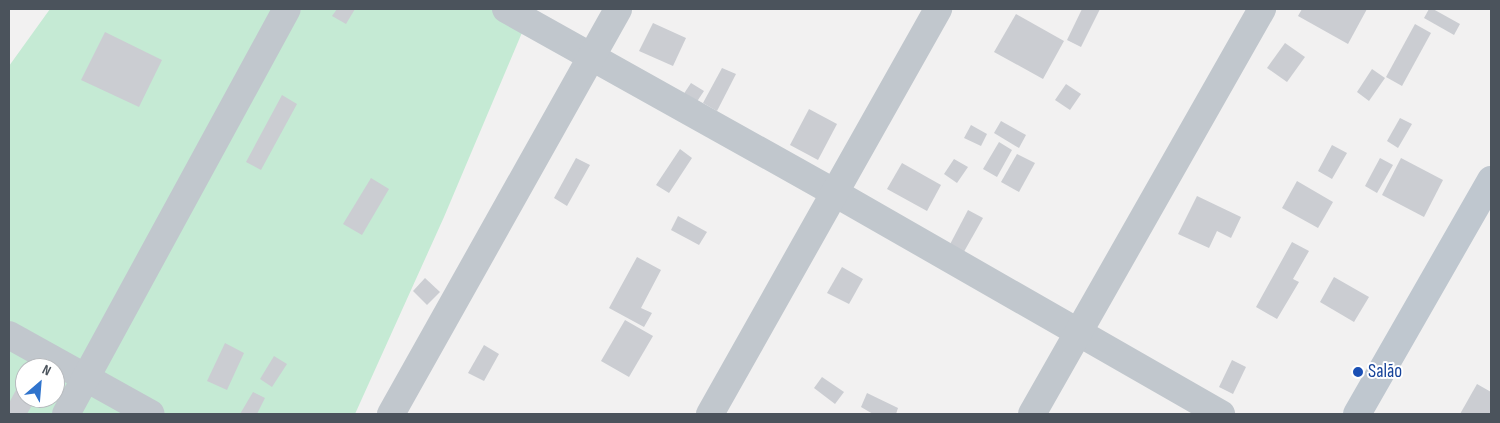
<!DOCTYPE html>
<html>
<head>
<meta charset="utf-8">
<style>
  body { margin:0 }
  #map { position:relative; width:1500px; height:423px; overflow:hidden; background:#f2f1f1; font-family:"Sofia Sans Condensed",sans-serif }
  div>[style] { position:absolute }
  .green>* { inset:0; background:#c5ead4 }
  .building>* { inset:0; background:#cbcdd2 }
  .street>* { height:28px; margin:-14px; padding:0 14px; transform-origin:14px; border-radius:14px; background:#c1c7cd }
  .secondary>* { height:28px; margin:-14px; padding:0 14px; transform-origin:14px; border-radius:14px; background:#bfc7cf }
  .dots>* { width:14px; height:14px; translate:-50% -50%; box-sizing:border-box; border:2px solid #fff; border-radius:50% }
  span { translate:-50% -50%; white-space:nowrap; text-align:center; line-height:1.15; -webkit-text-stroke:4px #fff; paint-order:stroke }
  .transit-label { font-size:19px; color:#164399 }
  .left { translate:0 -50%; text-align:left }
  .frame { position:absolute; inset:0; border:10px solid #4b535c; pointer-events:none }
  .north { position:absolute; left:15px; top:358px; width:50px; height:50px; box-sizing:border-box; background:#fff; border:1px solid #b7babe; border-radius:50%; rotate:27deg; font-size:14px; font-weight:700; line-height:20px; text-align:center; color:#4b535c }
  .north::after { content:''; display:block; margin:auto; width:18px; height:22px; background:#3074cd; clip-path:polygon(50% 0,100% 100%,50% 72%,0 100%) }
</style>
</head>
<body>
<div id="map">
  <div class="green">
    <div style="clip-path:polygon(evenodd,50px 9px,532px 9px,444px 217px,355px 414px,9px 414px,9px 66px,50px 9px,25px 368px,55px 368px,55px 398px,25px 398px,25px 368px)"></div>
  </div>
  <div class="building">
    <div style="clip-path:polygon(337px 9px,355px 9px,346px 24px,332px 16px)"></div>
    <div style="clip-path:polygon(1082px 9px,1100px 9px,1081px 47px,1067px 40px)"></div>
    <div style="clip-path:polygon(1302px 9px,1367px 9px,1348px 44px,1298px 16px)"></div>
    <div style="clip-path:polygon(1429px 9px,1433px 9px,1460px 24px,1454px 35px,1424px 18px)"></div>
    <div style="clip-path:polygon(1016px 14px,1064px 41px,1043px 79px,994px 52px)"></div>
    <div style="clip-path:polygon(653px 23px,686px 38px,673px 66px,639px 51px)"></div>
    <div style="clip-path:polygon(1415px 24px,1431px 33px,1402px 86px,1386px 77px)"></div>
    <div style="clip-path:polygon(105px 32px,162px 60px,139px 107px,81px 80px)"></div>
    <div style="clip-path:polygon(1285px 43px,1305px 57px,1287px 82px,1267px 68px)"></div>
    <div style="clip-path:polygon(722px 68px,736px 74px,717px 111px,703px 103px)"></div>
    <div style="clip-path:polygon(1372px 69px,1385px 78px,1369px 101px,1357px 92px)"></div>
    <div style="clip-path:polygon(691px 83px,704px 91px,696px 103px,683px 95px)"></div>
    <div style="clip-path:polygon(1066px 84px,1081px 94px,1070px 110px,1055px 100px)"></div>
    <div style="clip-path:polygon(282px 95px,297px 104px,261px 170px,246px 162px)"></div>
    <div style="clip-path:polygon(809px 109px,837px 124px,818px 160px,790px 145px)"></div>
    <div style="clip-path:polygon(1400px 118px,1412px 124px,1398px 148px,1387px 141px)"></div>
    <div style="clip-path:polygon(1001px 121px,1026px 135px,1019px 148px,994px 133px)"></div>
    <div style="clip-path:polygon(971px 125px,987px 134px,981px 146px,964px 138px)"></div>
    <div style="clip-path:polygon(999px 142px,1012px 150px,997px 177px,983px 169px)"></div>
    <div style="clip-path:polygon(1332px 145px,1347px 153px,1332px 179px,1318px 171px)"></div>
    <div style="clip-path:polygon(680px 149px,692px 158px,669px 193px,656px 185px)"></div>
    <div style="clip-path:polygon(1017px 154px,1035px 163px,1019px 192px,1001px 182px)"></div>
    <div style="clip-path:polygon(576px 158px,590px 165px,567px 206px,554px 198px)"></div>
    <div style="clip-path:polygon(1380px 158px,1393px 165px,1377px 193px,1365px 186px)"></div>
    <div style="clip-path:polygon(1401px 158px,1443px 180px,1424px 217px,1382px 195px)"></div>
    <div style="clip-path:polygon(954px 159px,968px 167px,957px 183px,944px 174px)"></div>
    <div style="clip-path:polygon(902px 163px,941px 185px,927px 211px,887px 189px)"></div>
    <div style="clip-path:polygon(371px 178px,389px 189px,362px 235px,343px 224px)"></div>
    <div style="clip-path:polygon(1297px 181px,1333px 202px,1318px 228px,1282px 208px)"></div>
    <div style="clip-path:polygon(1197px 196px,1241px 217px,1231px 238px,1217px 231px,1209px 248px,1178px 234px)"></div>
    <div style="clip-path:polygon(968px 210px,983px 218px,961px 257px,947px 250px)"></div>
    <div style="clip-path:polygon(678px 216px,707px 232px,699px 245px,671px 230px)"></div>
    <div style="clip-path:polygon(1292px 242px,1309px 251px,1293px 279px,1299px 282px,1277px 319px,1256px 307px)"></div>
    <div style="clip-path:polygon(637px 257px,661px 270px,641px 308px,652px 313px,644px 327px,609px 308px)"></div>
    <div style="clip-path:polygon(842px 267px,863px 279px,849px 304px,827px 293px)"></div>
    <div style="clip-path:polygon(1334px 277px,1369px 297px,1354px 322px,1320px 302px)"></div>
    <div style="clip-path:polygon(425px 278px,440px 292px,427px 305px,413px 291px)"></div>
    <div style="clip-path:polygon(625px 320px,653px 336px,629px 377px,601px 361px)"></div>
    <div style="clip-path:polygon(225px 343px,244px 353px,227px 390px,207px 381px)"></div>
    <div style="clip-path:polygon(484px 345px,499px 354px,484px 381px,468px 373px)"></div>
    <div style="clip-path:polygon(274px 356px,287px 364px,272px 387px,260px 379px)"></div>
    <div style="clip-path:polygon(1232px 360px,1246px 367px,1233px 394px,1219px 387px)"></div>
    <div style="clip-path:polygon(822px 377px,844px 392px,835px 404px,814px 388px)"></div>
    <div style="clip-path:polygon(1477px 384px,1491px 392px,1491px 414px,1460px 414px)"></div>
    <div style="clip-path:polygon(16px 390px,25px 394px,25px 398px,35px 400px,27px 414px,9px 414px,9px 403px)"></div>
    <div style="clip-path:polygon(253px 392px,265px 398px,257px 414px,240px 414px)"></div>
    <div style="clip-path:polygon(867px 393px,898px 408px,896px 414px,873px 414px,861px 407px)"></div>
  </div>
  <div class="street">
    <div style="left:506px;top:9px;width:377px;rotate:29.2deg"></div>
    <div style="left:835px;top:193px;width:445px;rotate:29.8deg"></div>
    <div style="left:9px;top:335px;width:162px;rotate:29.1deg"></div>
    <div style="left:66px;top:414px;width:461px;rotate:-61.4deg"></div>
    <div style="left:391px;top:414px;width:464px;rotate:-60.7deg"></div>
    <div style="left:710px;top:414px;width:465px;rotate:-60.6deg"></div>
    <div style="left:1032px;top:414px;width:466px;rotate:-60.4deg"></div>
  </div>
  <div class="secondary">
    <div style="left:1357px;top:414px;width:270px;rotate:-60.2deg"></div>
  </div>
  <div class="dots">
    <div style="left:1358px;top:372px;background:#1a4fb4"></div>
  </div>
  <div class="transit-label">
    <span class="left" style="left:1368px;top:372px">Salão</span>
  </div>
  <div class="frame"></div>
  <div class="north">N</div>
</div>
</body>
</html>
